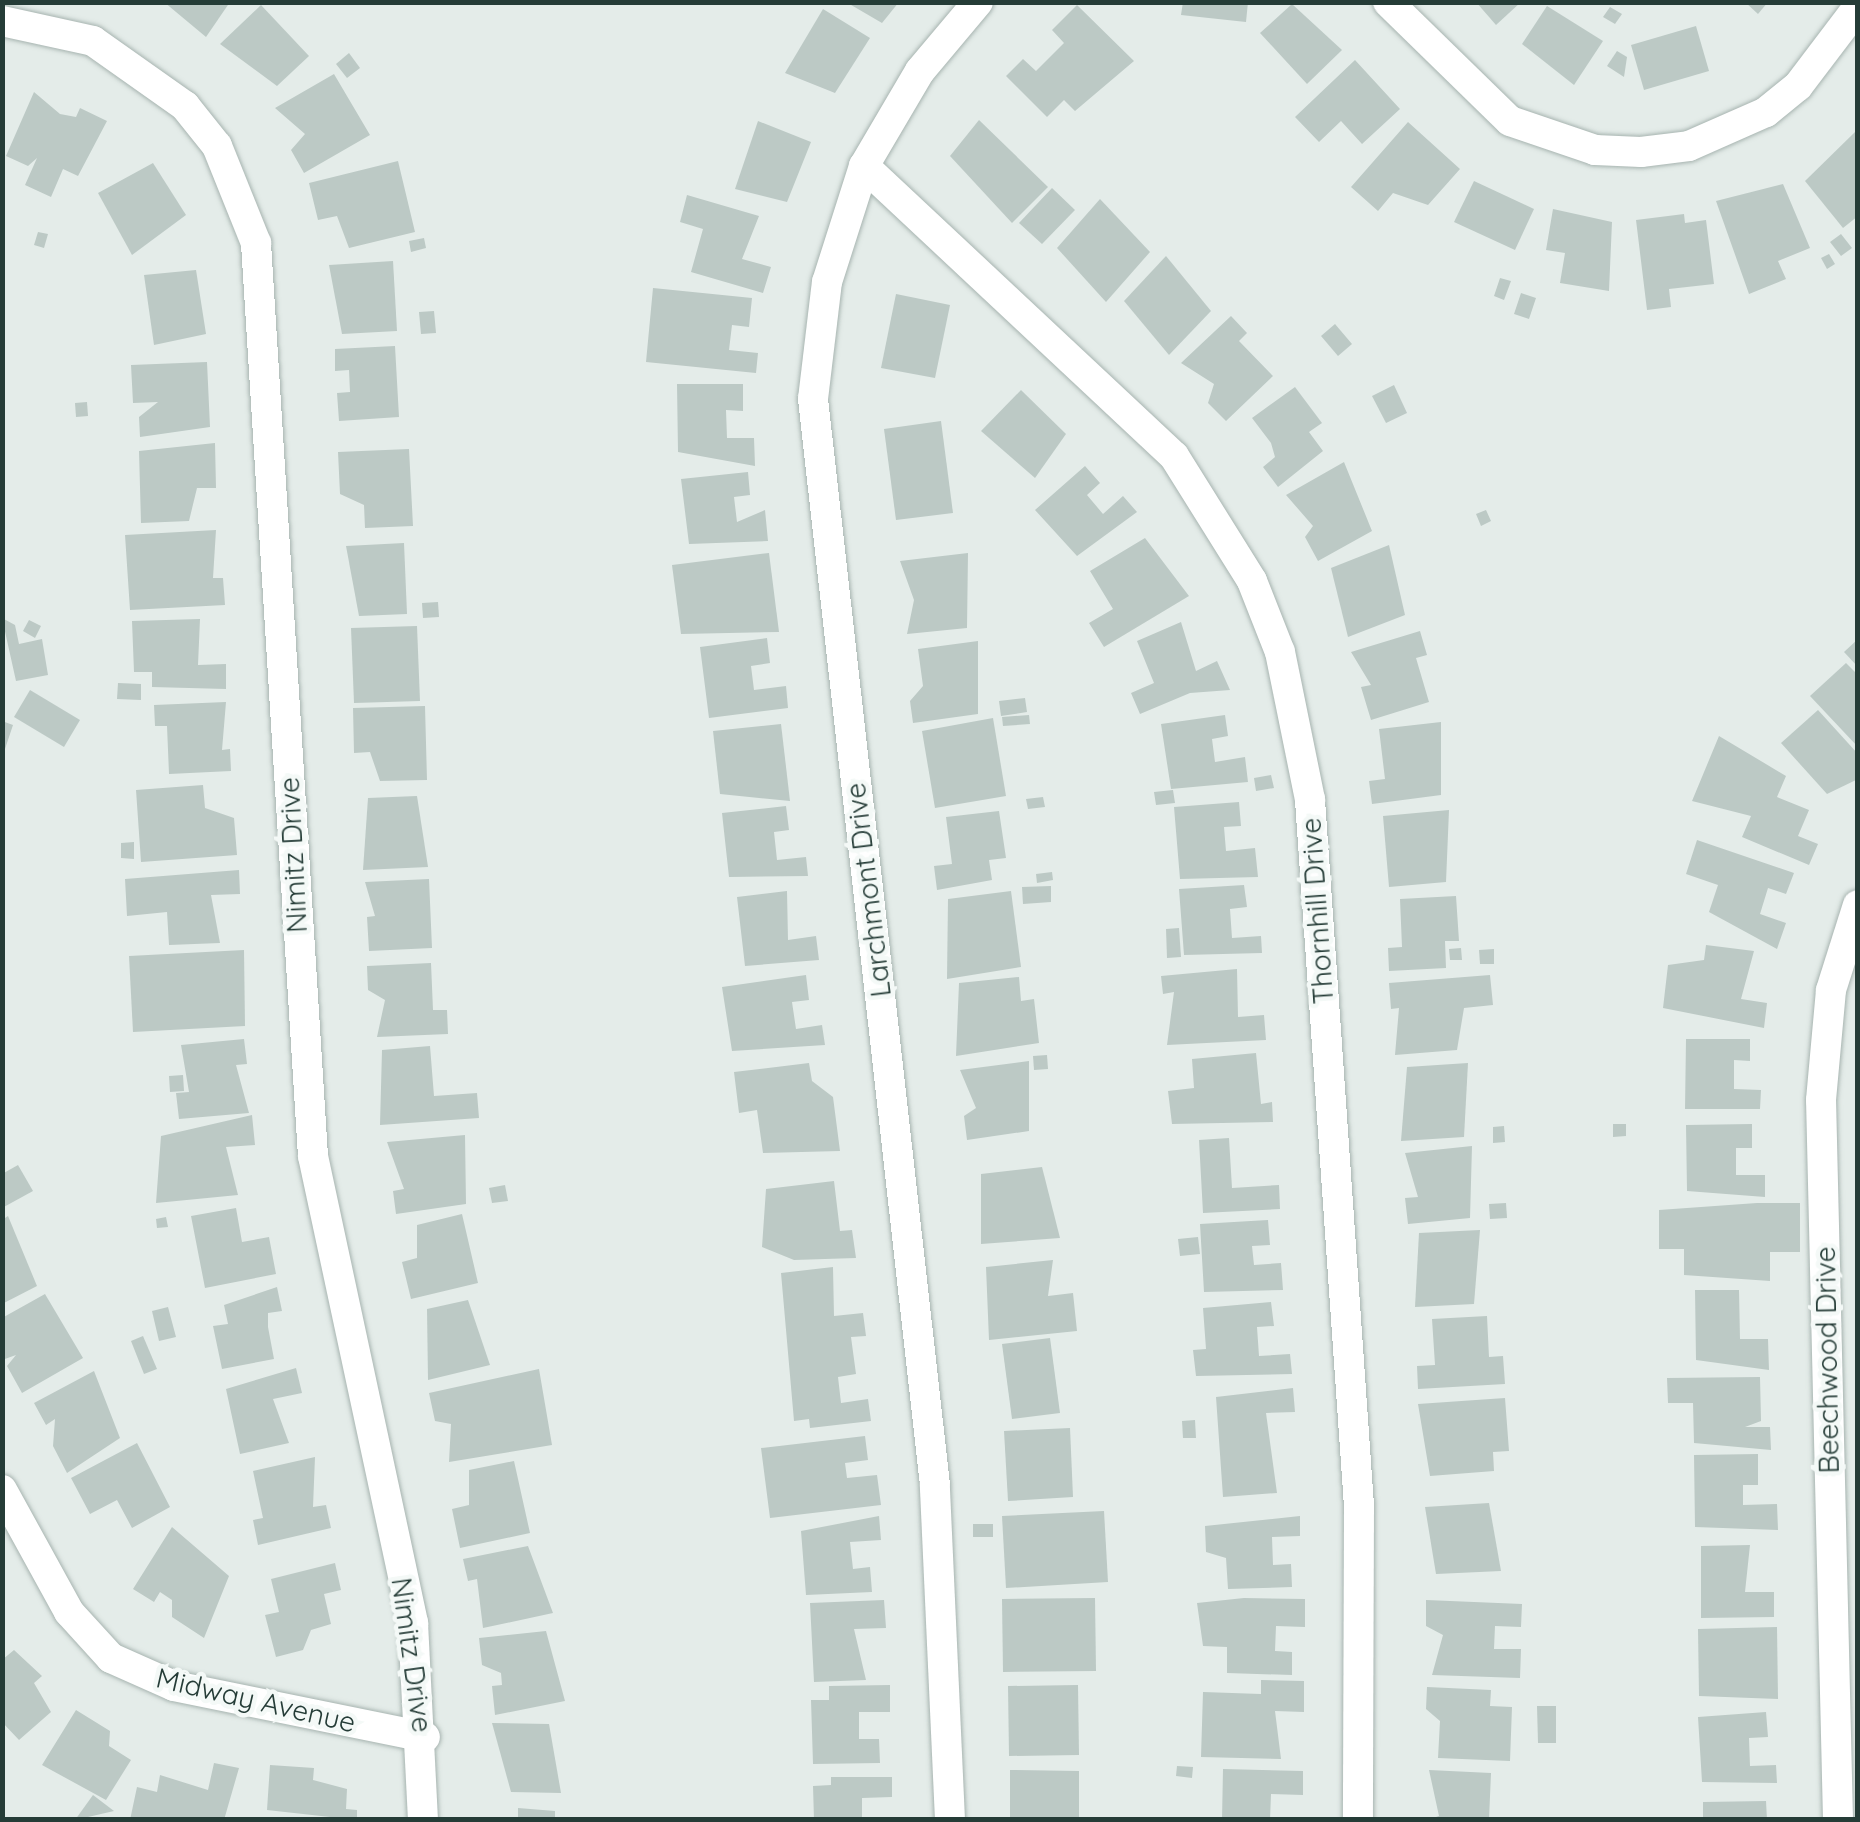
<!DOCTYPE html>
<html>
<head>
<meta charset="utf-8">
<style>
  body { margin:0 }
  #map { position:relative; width:1860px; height:1822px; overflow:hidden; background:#e4ece9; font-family:Quicksand,sans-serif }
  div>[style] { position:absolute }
  .building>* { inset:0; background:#bcc9c5 }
  .roads { filter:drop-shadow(0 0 2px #a7b4b0) drop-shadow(0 0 2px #a7b4b0) }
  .minor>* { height:30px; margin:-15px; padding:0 15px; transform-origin:15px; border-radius:15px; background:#fff }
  span { translate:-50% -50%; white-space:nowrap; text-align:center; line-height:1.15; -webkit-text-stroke:9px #f4f9f7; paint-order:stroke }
  .street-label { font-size:28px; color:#253c37 }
  .frame { position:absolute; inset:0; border:5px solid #253c37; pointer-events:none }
</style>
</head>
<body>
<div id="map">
  <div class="building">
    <div style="clip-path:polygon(164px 2px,230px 2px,206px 37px)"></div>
    <div style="clip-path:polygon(846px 2px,899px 2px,882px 23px)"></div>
    <div style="clip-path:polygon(1183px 2px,1248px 2px,1246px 22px,1181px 15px)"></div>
    <div style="clip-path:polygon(1476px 2px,1521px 2px,1496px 25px)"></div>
    <div style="clip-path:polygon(1745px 2px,1768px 2px,1758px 14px)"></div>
    <div style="clip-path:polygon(1292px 4px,1342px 50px,1307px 84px,1260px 33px)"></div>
    <div style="clip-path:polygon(261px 5px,309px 56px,277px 86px,220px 44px)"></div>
    <div style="clip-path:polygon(1077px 5px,1134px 61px,1075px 111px,1064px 100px,1047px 117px,1006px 76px,1023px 59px,1036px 71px,1064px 43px,1052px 30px)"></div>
    <div style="clip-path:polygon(1547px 6px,1603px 41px,1574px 85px,1522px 44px)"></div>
    <div style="clip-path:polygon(1610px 7px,1622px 14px,1615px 24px,1603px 17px)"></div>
    <div style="clip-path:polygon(823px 9px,870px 38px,835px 93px,785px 73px)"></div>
    <div style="clip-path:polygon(1696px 26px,1709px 71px,1644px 90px,1631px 45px)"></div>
    <div style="clip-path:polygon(1617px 51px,1627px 57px,1624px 77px,1607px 66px)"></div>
    <div style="clip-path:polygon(349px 53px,360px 68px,347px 78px,336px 64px)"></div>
    <div style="clip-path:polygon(1355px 60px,1400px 109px,1362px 144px,1341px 121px,1319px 142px,1295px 117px)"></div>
    <div style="clip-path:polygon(334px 74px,370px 135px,304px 173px,291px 150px,305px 134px,275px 108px)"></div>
    <div style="clip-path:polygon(34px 92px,60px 114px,76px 117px,80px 108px,107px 121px,78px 176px,63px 169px,51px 197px,25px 185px,37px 158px,28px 166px,6px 156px)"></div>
    <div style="clip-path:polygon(979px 120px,1048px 187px,1012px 223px,950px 156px)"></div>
    <div style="clip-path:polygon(758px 121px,811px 142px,787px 202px,735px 189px)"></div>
    <div style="clip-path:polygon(1408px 122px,1460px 169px,1428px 205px,1393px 193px,1378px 211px,1351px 187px)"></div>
    <div style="clip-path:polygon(1855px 132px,1858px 216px,1843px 228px,1805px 181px)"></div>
    <div style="clip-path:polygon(398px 161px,415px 232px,349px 248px,337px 216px,318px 220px,309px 183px)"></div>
    <div style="clip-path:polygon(153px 163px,186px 215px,132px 255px,98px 193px)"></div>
    <div style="clip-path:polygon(1474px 181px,1534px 209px,1515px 250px,1454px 222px)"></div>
    <div style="clip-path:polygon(1783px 184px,1810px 248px,1778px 261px,1786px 279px,1749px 294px,1716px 201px)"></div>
    <div style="clip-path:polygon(1052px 188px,1075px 210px,1042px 244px,1019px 223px)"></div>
    <div style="clip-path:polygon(687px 195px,759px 216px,742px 259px,771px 267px,763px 293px,691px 272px,703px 229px,680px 222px)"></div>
    <div style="clip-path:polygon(1100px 199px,1150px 252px,1106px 302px,1057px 248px)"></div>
    <div style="clip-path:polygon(1553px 209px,1612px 222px,1609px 291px,1560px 283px,1565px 253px,1546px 250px)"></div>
    <div style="clip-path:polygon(1684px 214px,1685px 223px,1706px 220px,1714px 284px,1669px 289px,1671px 307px,1647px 310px,1636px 220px)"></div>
    <div style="clip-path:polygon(38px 232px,48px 234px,44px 248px,34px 245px)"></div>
    <div style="clip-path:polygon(1841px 234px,1852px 248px,1841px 256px,1830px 242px)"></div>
    <div style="clip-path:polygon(424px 238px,426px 248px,411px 252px,409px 241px)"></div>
    <div style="clip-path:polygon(1829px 254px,1835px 264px,1827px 269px,1821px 258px)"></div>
    <div style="clip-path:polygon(1166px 256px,1211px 311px,1169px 355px,1124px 301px)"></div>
    <div style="clip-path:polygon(393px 261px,397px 331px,342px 334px,329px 265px)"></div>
    <div style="clip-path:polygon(196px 270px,206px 334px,154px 345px,144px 275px)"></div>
    <div style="clip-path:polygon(1500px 278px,1511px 281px,1504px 300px,1494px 296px)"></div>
    <div style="clip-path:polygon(653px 288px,752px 298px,749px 327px,732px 325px,729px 350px,758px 353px,756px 373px,646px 362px)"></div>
    <div style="clip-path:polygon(1521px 293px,1536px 298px,1529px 319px,1514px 314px)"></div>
    <div style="clip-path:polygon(896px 294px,950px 305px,935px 378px,881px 368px)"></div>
    <div style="clip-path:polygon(434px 311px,436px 333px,421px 334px,419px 312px)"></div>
    <div style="clip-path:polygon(1231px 316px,1247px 333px,1239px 341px,1273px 376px,1226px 421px,1208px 403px,1214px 384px,1181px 363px)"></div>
    <div style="clip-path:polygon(1335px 324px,1352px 344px,1338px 356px,1321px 336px)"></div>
    <div style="clip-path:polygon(395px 346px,399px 417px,339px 421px,337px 393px,350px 392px,349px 370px,335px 371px,335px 349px)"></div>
    <div style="clip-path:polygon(207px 362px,210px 427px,140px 437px,139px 417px,158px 402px,133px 403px,131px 365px)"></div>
    <div style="clip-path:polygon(677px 384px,743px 384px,743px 411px,726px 410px,727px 438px,754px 438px,755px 466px,678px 452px)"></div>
    <div style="clip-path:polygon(1394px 385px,1407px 413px,1386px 423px,1372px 396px)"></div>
    <div style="clip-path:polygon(1295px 387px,1322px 423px,1309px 432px,1323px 451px,1278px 487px,1263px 467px,1275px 457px,1271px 443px,1252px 418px)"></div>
    <div style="clip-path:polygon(1021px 390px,1066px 434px,1035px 478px,981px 431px)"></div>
    <div style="clip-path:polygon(87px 402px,88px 416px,76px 417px,75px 403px)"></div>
    <div style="clip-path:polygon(941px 421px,953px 513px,896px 520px,884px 429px)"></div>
    <div style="clip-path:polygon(215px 443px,216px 488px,197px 488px,189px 521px,141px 523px,139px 451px)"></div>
    <div style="clip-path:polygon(409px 449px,413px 526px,365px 528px,364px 505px,340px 494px,338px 452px)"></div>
    <div style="clip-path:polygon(1344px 462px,1372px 531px,1318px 561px,1305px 537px,1313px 526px,1286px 495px)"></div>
    <div style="clip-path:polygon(1085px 466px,1100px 483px,1087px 495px,1103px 514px,1123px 496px,1137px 512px,1077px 556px,1035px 510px)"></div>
    <div style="clip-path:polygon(748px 472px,750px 495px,734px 497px,737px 522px,765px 510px,768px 541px,689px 544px,681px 479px)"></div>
    <div style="clip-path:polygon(1486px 510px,1491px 521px,1481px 526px,1476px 514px)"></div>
    <div style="clip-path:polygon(216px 530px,213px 578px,223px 578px,225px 605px,130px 610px,125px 535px)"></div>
    <div style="clip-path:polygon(1145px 538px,1189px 596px,1104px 647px,1089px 623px,1113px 609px,1090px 571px)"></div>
    <div style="clip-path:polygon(404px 543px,407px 614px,359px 616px,346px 546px)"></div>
    <div style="clip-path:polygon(1389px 545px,1405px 615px,1348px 637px,1331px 568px)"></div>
    <div style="clip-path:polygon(769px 553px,779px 632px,681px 634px,672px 565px)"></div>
    <div style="clip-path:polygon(968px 553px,967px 628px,907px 634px,914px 600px,900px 561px)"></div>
    <div style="clip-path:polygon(438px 602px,439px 617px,423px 618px,422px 603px)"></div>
    <div style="clip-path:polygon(2px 618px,15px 625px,19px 644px,42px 639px,48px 675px,16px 681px)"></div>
    <div style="clip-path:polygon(200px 619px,198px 665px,226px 664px,226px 689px,152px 687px,152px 672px,134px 672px,132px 621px)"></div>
    <div style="clip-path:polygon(29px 620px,41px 626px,35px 638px,23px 631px)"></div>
    <div style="clip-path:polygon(1181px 622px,1196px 671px,1217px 661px,1230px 690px,1190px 693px,1140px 714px,1131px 693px,1154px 683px,1137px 641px)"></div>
    <div style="clip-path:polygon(417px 626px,420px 701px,354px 703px,351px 628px)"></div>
    <div style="clip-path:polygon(1420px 631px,1427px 655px,1416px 658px,1429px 702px,1371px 720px,1361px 687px,1371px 685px,1351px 652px)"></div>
    <div style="clip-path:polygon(767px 638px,770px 663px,751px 666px,754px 690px,786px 686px,788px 708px,709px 718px,700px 647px)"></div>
    <div style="clip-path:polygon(1858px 639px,1858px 667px,1844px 652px)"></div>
    <div style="clip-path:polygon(978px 641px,978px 714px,913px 723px,910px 701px,923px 686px,918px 649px)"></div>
    <div style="clip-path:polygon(1846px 663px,1858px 675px,1858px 747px,1810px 696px)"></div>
    <div style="clip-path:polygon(118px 683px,141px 684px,141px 700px,117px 699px)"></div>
    <div style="clip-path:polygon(30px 690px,80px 720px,64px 747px,14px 717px)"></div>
    <div style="clip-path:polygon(1025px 698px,1027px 712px,1001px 716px,999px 701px)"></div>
    <div style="clip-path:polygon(226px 702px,222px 750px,230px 749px,231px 771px,169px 774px,167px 726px,155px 726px,154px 705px)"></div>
    <div style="clip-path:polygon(425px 706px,427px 780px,380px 781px,370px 752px,354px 753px,353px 708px)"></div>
    <div style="clip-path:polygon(1818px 710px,1858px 754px,1858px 779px,1827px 794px,1781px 743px)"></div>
    <div style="clip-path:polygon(1029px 715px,1030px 724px,1003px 726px,1002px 717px)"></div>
    <div style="clip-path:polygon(1225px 715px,1228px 736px,1212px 739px,1215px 762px,1245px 757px,1248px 782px,1171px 789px,1161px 724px)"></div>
    <div style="clip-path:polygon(993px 718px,1006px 796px,935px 808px,922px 731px)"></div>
    <div style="clip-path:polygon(2px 721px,13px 725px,3px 755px,2px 755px)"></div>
    <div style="clip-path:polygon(1441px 722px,1441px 795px,1372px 804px,1369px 781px,1385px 779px,1379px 729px)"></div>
    <div style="clip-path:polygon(781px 724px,790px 801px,720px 794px,713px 731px)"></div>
    <div style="clip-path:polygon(1719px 736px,1786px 776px,1777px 797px,1809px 810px,1798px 836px,1818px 844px,1809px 865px,1742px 837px,1751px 816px,1692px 801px)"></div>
    <div style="clip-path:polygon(1271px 775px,1274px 788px,1256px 791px,1254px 778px)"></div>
    <div style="clip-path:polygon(203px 785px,205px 808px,234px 818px,237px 855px,141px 862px,136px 790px)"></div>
    <div style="clip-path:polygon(1173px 790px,1175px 803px,1156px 805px,1154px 792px)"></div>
    <div style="clip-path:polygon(417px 796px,428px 867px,363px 870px,368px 798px)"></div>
    <div style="clip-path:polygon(1043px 797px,1045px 807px,1028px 809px,1026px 799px)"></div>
    <div style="clip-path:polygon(1239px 802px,1241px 826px,1224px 827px,1226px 851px,1255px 848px,1258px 877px,1180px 879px,1174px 807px)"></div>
    <div style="clip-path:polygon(786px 806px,789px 830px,774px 832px,777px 860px,806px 857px,808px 876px,729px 877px,722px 813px)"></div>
    <div style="clip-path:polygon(1449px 810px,1446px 882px,1389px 887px,1383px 816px)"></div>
    <div style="clip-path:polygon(999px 811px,1006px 858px,989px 860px,992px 880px,937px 890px,934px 866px,952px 864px,946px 817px)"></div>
    <div style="clip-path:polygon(1697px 840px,1794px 873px,1786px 894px,1768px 888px,1760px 914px,1786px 923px,1777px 949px,1709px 912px,1718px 885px,1686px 874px)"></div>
    <div style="clip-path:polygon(134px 842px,134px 859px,121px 858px,121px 843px)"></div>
    <div style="clip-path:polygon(239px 870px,240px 894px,211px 895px,220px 943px,169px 945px,167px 912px,127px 916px,125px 879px)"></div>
    <div style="clip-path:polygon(1052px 872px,1053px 880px,1037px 883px,1036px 874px)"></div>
    <div style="clip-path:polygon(429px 879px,432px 948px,369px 951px,367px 917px,375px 916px,365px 882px)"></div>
    <div style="clip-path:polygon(1244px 885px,1247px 907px,1230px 909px,1232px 938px,1261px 936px,1262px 953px,1184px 955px,1179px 889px)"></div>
    <div style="clip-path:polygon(1051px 886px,1051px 902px,1023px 904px,1022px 887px)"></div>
    <div style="clip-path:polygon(787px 891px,788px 940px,816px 936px,819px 960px,745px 966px,737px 897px)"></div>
    <div style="clip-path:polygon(1011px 891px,1021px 967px,947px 979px,948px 899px)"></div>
    <div style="clip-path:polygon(1456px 896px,1459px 941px,1445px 941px,1446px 968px,1389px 971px,1388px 948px,1402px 947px,1400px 899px)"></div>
    <div style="clip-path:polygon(1179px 928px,1181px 957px,1167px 958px,1166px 929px)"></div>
    <div style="clip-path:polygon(1706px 945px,1754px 951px,1741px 999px,1767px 1003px,1764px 1028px,1663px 1008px,1668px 965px,1704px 960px)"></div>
    <div style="clip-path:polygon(1461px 948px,1462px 960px,1450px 960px,1449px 949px)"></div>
    <div style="clip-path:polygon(1494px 949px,1494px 964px,1480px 964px,1479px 950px)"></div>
    <div style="clip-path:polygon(244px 950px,245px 1026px,133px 1032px,129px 956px)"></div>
    <div style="clip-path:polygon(431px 963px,433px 1010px,447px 1010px,448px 1034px,377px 1037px,385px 1000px,368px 990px,367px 966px)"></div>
    <div style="clip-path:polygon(1237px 969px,1238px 1017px,1264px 1015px,1266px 1040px,1167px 1045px,1174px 992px,1163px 994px,1161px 976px)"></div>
    <div style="clip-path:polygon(806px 975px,809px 1000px,792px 1002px,796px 1029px,822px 1025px,825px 1045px,732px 1051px,722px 987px)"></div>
    <div style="clip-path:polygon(1490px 975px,1493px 1005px,1464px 1008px,1457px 1050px,1395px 1055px,1399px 1008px,1391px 1009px,1389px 983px)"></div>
    <div style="clip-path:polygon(1019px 977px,1021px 1001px,1034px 999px,1039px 1043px,956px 1056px,959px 983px)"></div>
    <div style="clip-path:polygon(244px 1039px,247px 1064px,236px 1065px,249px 1113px,179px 1119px,176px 1093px,189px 1092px,181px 1045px)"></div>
    <div style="clip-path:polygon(1686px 1039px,1750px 1039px,1750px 1061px,1734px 1060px,1734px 1089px,1761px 1090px,1760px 1109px,1685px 1109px)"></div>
    <div style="clip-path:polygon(430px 1046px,434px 1096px,477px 1093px,479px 1118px,380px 1125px,382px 1050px)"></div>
    <div style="clip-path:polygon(1256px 1053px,1261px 1104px,1272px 1102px,1273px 1122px,1172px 1124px,1168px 1091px,1194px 1088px,1192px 1059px)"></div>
    <div style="clip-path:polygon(1047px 1055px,1048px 1069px,1034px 1070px,1033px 1056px)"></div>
    <div style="clip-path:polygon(1029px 1061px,1029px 1131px,967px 1140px,964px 1116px,976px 1108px,960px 1070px)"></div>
    <div style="clip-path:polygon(809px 1063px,812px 1081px,833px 1097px,840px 1151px,763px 1153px,757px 1110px,739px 1113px,734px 1072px)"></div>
    <div style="clip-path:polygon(1468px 1063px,1464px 1137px,1401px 1141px,1407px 1067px)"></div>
    <div style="clip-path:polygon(183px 1075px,184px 1091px,170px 1092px,169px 1076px)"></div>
    <div style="clip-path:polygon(252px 1115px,255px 1145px,226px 1147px,238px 1195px,156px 1203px,161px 1136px)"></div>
    <div style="clip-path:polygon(1613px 1124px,1626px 1124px,1626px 1136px,1613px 1137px)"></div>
    <div style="clip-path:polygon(1752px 1124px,1752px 1148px,1736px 1148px,1736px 1175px,1765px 1175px,1765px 1197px,1687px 1191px,1686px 1125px)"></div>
    <div style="clip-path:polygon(1504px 1126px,1505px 1142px,1493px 1143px,1493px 1127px)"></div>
    <div style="clip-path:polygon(465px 1135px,466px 1204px,396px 1214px,393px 1191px,404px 1189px,387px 1142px)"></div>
    <div style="clip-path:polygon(1229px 1138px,1232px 1188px,1279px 1185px,1280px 1209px,1203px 1213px,1199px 1140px)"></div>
    <div style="clip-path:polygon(1472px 1146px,1470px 1218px,1408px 1224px,1405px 1198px,1418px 1197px,1405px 1153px)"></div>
    <div style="clip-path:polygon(18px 1165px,33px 1191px,2px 1208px,2px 1174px)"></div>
    <div style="clip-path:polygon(1042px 1167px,1060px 1238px,981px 1244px,981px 1174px)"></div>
    <div style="clip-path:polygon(834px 1181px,840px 1231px,852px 1230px,856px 1258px,794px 1260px,762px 1247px,766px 1189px)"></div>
    <div style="clip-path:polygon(505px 1185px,508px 1201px,492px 1203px,489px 1188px)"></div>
    <div style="clip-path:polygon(1506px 1203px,1507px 1218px,1490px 1219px,1489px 1204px)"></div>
    <div style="clip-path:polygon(1757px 1203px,1800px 1203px,1800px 1252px,1770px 1252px,1770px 1281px,1684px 1275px,1684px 1249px,1659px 1249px,1659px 1210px)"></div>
    <div style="clip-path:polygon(236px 1208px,242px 1242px,269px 1237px,276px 1274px,205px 1288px,191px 1216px)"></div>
    <div style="clip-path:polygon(462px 1214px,478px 1283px,411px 1299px,402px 1262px,417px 1258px,417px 1225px)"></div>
    <div style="clip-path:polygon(8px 1216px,37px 1286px,2px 1304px,2px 1220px)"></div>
    <div style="clip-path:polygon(166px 1217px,168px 1227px,157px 1228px,156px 1219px)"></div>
    <div style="clip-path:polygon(1268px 1220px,1270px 1245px,1252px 1246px,1254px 1265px,1281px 1263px,1283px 1290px,1204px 1292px,1200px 1224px)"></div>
    <div style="clip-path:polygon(1480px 1230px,1474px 1304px,1415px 1307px,1419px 1233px)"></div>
    <div style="clip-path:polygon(1198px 1237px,1200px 1254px,1180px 1256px,1178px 1239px)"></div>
    <div style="clip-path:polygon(1053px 1260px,1048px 1296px,1073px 1293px,1077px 1331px,989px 1340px,986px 1267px)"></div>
    <div style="clip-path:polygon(833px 1267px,834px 1316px,863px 1313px,866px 1336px,851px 1337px,856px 1374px,838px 1377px,841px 1403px,868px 1399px,871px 1421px,810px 1428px,809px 1419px,794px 1421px,781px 1273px)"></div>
    <div style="clip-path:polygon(277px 1287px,282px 1311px,268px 1313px,268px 1327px,274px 1359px,222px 1369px,213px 1326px,228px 1324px,224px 1305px)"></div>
    <div style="clip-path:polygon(1695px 1290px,1739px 1290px,1740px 1339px,1768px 1339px,1769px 1370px,1696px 1360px)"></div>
    <div style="clip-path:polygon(45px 1294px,83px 1358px,22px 1393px,7px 1366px,16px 1355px,2px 1360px,2px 1318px)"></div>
    <div style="clip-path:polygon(468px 1300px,490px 1365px,428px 1380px,427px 1309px)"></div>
    <div style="clip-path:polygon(1271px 1302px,1274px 1326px,1257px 1327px,1259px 1356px,1290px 1354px,1292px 1374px,1196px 1376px,1193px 1350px,1206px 1349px,1203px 1308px)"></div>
    <div style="clip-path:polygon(168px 1307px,176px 1337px,159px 1341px,152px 1311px)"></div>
    <div style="clip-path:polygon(1487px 1316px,1489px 1357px,1503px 1356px,1505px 1384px,1418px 1389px,1417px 1366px,1435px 1365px,1432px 1319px)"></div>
    <div style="clip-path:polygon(143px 1336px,157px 1369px,144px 1374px,131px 1341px)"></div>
    <div style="clip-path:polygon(1050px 1338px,1060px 1413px,1012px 1419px,1002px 1344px)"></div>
    <div style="clip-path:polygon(296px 1368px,302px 1393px,273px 1399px,289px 1443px,240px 1454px,226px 1389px)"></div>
    <div style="clip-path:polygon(539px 1369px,552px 1445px,449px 1462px,451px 1424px,435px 1421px,429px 1393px)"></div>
    <div style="clip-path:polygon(94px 1371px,120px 1438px,67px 1473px,53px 1446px,55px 1419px,46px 1425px,34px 1403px)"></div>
    <div style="clip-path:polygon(1760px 1377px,1761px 1421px,1745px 1427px,1770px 1427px,1771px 1450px,1694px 1443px,1693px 1403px,1668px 1403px,1667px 1378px)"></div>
    <div style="clip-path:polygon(1293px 1388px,1295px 1412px,1266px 1413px,1277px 1493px,1223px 1497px,1216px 1397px)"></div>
    <div style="clip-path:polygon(1505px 1398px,1509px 1451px,1493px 1452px,1494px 1471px,1430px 1476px,1418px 1404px)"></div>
    <div style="clip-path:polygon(1195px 1420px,1196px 1438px,1183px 1438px,1182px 1421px)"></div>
    <div style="clip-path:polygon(1070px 1428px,1073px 1497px,1008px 1501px,1004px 1431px)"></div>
    <div style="clip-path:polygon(865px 1436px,868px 1460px,845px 1463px,847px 1478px,877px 1475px,881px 1505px,770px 1518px,761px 1448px)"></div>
    <div style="clip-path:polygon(137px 1443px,170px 1507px,132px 1528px,117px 1500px,90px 1514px,71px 1478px)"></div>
    <div style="clip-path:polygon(1758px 1454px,1758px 1485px,1743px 1485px,1743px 1505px,1777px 1504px,1778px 1530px,1695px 1527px,1694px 1455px)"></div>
    <div style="clip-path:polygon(315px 1457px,313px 1507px,326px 1505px,331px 1528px,258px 1545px,253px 1520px,263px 1518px,253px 1471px)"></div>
    <div style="clip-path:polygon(514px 1461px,530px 1533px,460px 1548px,452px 1509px,469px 1505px,469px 1470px)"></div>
    <div style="clip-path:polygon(1489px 1503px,1501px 1571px,1436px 1574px,1425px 1507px)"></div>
    <div style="clip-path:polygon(1104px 1511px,1108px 1582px,1006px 1588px,1002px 1516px)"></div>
    <div style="clip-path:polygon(879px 1516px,881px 1540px,850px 1542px,853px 1569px,870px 1567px,872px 1592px,806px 1595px,801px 1531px)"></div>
    <div style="clip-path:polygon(1300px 1516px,1300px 1536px,1272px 1537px,1273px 1565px,1291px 1564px,1292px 1587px,1228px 1589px,1226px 1558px,1206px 1552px,1205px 1526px)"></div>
    <div style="clip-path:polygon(973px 1524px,993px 1524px,993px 1537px,973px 1537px)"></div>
    <div style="clip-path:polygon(172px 1527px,229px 1576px,204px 1638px,172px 1617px,172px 1600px,160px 1592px,154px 1602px,133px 1589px)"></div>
    <div style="clip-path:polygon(1750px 1545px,1745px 1592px,1774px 1592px,1774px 1617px,1701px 1618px,1701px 1546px)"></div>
    <div style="clip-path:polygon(528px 1546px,553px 1613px,483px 1628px,477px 1579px,468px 1581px,463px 1559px)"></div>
    <div style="clip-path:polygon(335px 1563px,341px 1590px,324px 1594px,331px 1624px,311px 1630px,303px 1650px,276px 1657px,265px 1615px,279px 1612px,271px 1579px)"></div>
    <div style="clip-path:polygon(1095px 1598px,1096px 1671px,1003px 1672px,1002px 1599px)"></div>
    <div style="clip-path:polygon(1244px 1598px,1305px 1599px,1305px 1627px,1276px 1626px,1275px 1651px,1292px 1652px,1292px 1675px,1227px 1673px,1227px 1647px,1203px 1646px,1197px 1603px)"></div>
    <div style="clip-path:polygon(884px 1600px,886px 1628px,854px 1629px,866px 1680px,814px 1682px,810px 1603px)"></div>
    <div style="clip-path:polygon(1426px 1600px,1522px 1604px,1521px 1627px,1495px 1626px,1494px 1649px,1521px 1649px,1520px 1678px,1432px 1675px,1443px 1635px,1426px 1626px)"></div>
    <div style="clip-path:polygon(1777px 1627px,1778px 1699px,1699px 1696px,1698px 1629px)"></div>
    <div style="clip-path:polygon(546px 1631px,565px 1701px,495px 1715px,492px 1686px,502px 1685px,501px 1673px,482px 1665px,479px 1638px)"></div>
    <div style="clip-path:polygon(14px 1650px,42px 1676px,34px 1683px,51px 1712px,19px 1740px,2px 1722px,2px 1660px)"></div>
    <div style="clip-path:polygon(1261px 1680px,1304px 1681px,1304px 1712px,1275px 1711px,1281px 1759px,1201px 1757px,1203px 1692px,1261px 1694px)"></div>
    <div style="clip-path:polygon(890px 1685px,890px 1712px,859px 1712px,859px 1739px,879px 1739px,880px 1763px,813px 1764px,811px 1700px,829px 1700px,829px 1686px)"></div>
    <div style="clip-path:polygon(1078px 1685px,1079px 1755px,1009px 1756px,1008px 1686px)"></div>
    <div style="clip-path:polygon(1427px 1687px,1491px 1690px,1490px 1706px,1512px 1707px,1510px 1761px,1438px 1758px,1440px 1721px,1426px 1709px)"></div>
    <div style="clip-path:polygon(1537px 1706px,1556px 1706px,1556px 1743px,1538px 1743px)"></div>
    <div style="clip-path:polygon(76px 1710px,110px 1731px,109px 1746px,131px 1760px,106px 1800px,42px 1765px)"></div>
    <div style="clip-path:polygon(1766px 1712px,1768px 1737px,1749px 1738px,1750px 1766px,1776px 1765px,1777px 1783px,1702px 1782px,1698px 1717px)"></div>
    <div style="clip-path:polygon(492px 1723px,549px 1724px,561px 1793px,511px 1792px)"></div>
    <div style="clip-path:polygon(214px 1763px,239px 1768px,224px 1820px,130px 1820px,137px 1787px,157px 1792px,160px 1775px,208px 1790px)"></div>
    <div style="clip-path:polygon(270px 1765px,314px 1768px,313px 1780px,347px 1789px,346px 1809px,357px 1810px,357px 1820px,267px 1810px)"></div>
    <div style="clip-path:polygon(1177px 1766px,1193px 1767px,1192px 1778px,1176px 1776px)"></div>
    <div style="clip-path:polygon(1223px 1769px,1303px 1771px,1303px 1795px,1271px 1794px,1270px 1820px,1222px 1820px)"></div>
    <div style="clip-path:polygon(1010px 1770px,1079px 1771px,1079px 1820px,1010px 1820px)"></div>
    <div style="clip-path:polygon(1429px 1770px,1491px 1773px,1489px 1820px,1427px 1820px,1439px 1816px)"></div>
    <div style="clip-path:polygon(831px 1777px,892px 1777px,892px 1797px,862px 1798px,862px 1820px,814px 1820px,813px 1786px,831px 1785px)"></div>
    <div style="clip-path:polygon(93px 1795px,114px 1811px,75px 1820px)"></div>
    <div style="clip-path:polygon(1766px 1801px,1767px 1820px,1703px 1820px,1703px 1802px)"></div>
    <div style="clip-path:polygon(518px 1808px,555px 1811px,555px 1820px,518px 1820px)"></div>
  </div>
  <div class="roads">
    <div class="minor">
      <div style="left:1388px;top:2px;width:170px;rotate:44.3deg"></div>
      <div style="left:1510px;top:121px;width:90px;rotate:18.8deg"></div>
      <div style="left:1595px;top:150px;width:46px;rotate:2.5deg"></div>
      <div style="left:1641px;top:152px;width:48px;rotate:-7.1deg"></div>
      <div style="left:1689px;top:146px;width:84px;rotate:-23.8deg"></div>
      <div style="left:1766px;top:112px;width:41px;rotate:-39.1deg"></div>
      <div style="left:1798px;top:86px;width:99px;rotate:-52.8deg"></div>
      <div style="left:2px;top:21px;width:93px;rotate:12.4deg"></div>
      <div style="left:93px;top:41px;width:113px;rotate:35.2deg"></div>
      <div style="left:185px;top:106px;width:51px;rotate:51.3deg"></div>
      <div style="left:217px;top:146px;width:105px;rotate:68.1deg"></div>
      <div style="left:256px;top:243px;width:915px;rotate:86.43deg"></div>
      <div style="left:313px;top:1156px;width:478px;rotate:77.9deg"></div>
      <div style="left:413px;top:1623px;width:197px;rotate:87.1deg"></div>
      <div style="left:864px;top:166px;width:424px;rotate:43.1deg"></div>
      <div style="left:1174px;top:456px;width:147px;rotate:58deg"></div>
      <div style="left:1252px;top:581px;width:76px;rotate:68.5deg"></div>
      <div style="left:1280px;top:652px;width:151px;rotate:78.5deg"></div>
      <div style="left:1310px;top:800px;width:708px;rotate:86.03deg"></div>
      <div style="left:1359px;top:1506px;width:314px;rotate:90.2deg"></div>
      <div style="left:2px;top:1490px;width:139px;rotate:61.2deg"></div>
      <div style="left:69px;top:1612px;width:62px;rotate:47.6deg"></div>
      <div style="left:111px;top:1658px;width:69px;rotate:24deg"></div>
      <div style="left:174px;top:1686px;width:256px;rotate:11.5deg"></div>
      <div style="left:950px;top:1820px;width:335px;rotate:-92.6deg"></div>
      <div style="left:935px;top:1485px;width:1093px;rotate:-96.41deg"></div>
      <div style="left:813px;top:399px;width:118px;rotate:-83.2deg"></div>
      <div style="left:827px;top:282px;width:122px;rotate:-72.3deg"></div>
      <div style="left:864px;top:166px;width:110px;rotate:-59.5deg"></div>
      <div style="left:920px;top:71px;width:90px;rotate:-50deg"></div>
      <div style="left:1838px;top:1820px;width:720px;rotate:-91.35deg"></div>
      <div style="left:1821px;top:1100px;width:110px;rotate:-84.8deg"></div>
      <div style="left:1831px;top:990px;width:89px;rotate:-72.4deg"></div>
    </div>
  </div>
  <div class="street-label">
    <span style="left:293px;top:855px;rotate:-93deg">Nimitz Drive</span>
    <span style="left:868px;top:890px;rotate:-97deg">Larchmont Drive</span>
    <span style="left:1317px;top:911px;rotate:-94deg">Thornhill Drive</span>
    <span style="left:1827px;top:1360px;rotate:-91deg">Beechwood Drive</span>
    <span style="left:412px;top:1655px;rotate:82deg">Nimitz Drive</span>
    <span style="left:256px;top:1700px;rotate:13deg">Midway Avenue</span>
  </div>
  <div class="frame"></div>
</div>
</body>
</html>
